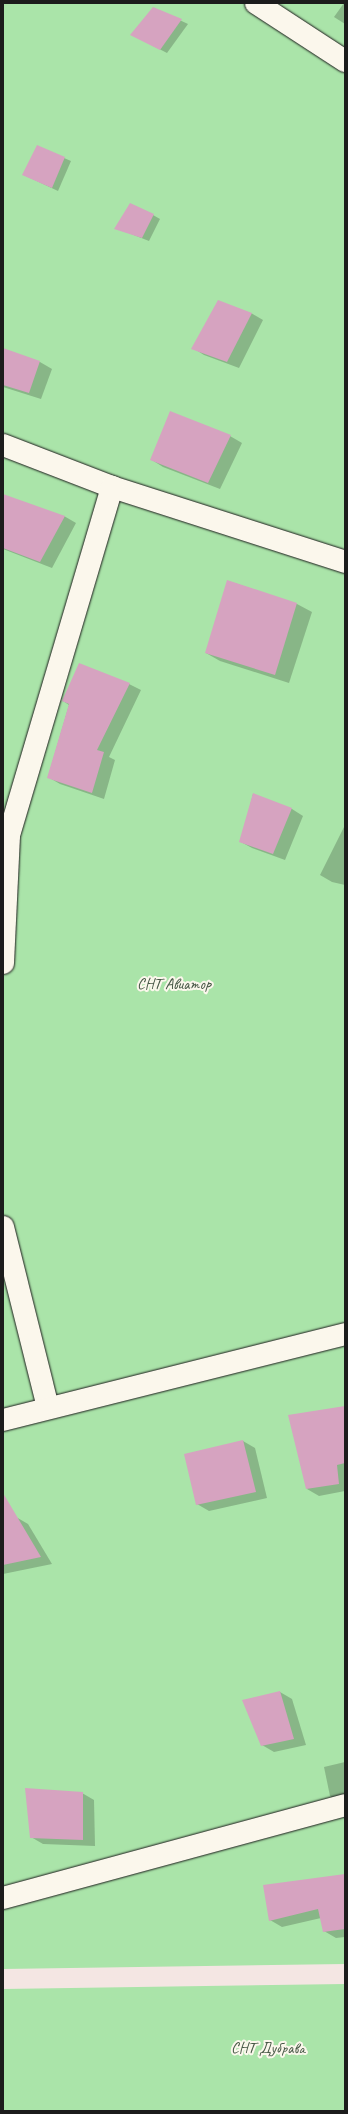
<!DOCTYPE html>
<html>
<head>
<meta charset="utf-8">
<style>
  body { margin:0 }
  #map { position:relative; width:348px; height:2114px; overflow:hidden; background:#f4e6e3; font-family:Caveat,sans-serif }
  div>[style] { position:absolute }
  .green>* { inset:0; background:#aae4a9 }
  .shadow>* { inset:0; background:#0003 }
  .building>* { inset:0; background:#d6a3c0 }
  .roads { filter:drop-shadow(0 0 1px #1c1c1c) drop-shadow(0 0 1px #1c1c1c) }
  .minor>* { height:22px; margin:-11px; padding:0 11px; transform-origin:11px; border-radius:11px; background:#fbf7ec }
  span { translate:-50% -50%; white-space:nowrap; text-align:center; line-height:1.15; -webkit-text-stroke:4px #fbf7ec; paint-order:stroke }
  .park-label { font-size:16px; color:#475846 }
  .frame { position:absolute; inset:0; border:4px solid #1c1c1c; pointer-events:none }
</style>
</head>
<body>
<div id="map">
  <div class="green">
    <div style="clip-path:polygon(3px 3px,345px 3px,345px 1964px,3px 1969px)"></div>
    <div style="clip-path:polygon(345px 1984px,345px 2111px,3px 2111px,3px 1989px)"></div>
  </div>
  <div class="shadow">
    <div style="clip-path:polygon(344px 3px,345px 3px,345px 24px,334px 17px)"></div>
    <div style="clip-path:polygon(154px 8px,188px 24px,167px 53px,138px 38px)"></div>
    <div style="clip-path:polygon(64px 158px,71px 161px,58px 191px,24px 175px)"></div>
    <div style="clip-path:polygon(153px 215px,160px 219px,149px 241px,116px 228px)"></div>
    <div style="clip-path:polygon(251px 313px,263px 320px,239px 368px,204px 355px,193px 348px)"></div>
    <div style="clip-path:polygon(3px 349px,40px 362px,52px 369px,41px 399px,3px 387px)"></div>
    <div style="clip-path:polygon(230px 436px,242px 443px,220px 489px,163px 467px,152px 460px)"></div>
    <div style="clip-path:polygon(3px 509px,64px 516px,76px 523px,52px 568px,3px 549px)"></div>
    <div style="clip-path:polygon(228px 581px,297px 604px,312px 612px,289px 683px,220px 661px,206px 653px)"></div>
    <div style="clip-path:polygon(129px 684px,141px 690px,109px 757px,115px 760px,104px 799px,60px 784px,48px 777px,69px 705px,63px 701px)"></div>
    <div style="clip-path:polygon(253px 794px,292px 809px,303px 816px,285px 860px,252px 848px,241px 842px)"></div>
    <div style="clip-path:polygon(344px 827px,345px 828px,345px 885px,332px 882px,320px 875px)"></div>
    <div style="clip-path:polygon(345px 1407px,345px 1491px,319px 1496px,307px 1489px)"></div>
    <div style="clip-path:polygon(243px 1441px,255px 1448px,267px 1498px,209px 1511px,197px 1504px)"></div>
    <div style="clip-path:polygon(16px 1517px,28px 1524px,52px 1564px,3px 1574px,3px 1521px)"></div>
    <div style="clip-path:polygon(280px 1692px,292px 1699px,306px 1745px,274px 1752px,262px 1745px)"></div>
    <div style="clip-path:polygon(345px 1762px,345px 1802px,342px 1803px,330px 1796px,324px 1767px)"></div>
    <div style="clip-path:polygon(82px 1793px,94px 1800px,95px 1846px,43px 1844px,31px 1837px)"></div>
    <div style="clip-path:polygon(345px 1875px,345px 1937px,336px 1938px,324px 1931px,321px 1918px,282px 1927px,270px 1920px)"></div>
  </div>
  <div class="building">
    <div style="clip-path:polygon(153px 7px,182px 19px,160px 50px,130px 35px)"></div>
    <div style="clip-path:polygon(37px 145px,65px 157px,52px 188px,22px 175px)"></div>
    <div style="clip-path:polygon(130px 203px,154px 214px,142px 238px,114px 229px)"></div>
    <div style="clip-path:polygon(218px 300px,252px 313px,227px 362px,191px 349px)"></div>
    <div style="clip-path:polygon(3px 348px,40px 361px,29px 393px,3px 385px)"></div>
    <div style="clip-path:polygon(170px 411px,231px 435px,208px 483px,150px 460px)"></div>
    <div style="clip-path:polygon(3px 494px,65px 516px,40px 562px,3px 548px)"></div>
    <div style="clip-path:polygon(227px 580px,297px 603px,275px 675px,205px 653px)"></div>
    <div style="clip-path:polygon(79px 663px,130px 683px,97px 750px,104px 752px,92px 793px,47px 778px,69px 704px,62px 701px)"></div>
    <div style="clip-path:polygon(253px 793px,292px 808px,273px 854px,239px 842px)"></div>
    <div style="clip-path:polygon(345px 1406px,345px 1463px,337px 1465px,339px 1484px,306px 1489px,288px 1415px)"></div>
    <div style="clip-path:polygon(243px 1440px,256px 1492px,196px 1505px,184px 1454px)"></div>
    <div style="clip-path:polygon(3px 1493px,41px 1557px,3px 1565px)"></div>
    <div style="clip-path:polygon(280px 1691px,294px 1739px,261px 1746px,242px 1700px)"></div>
    <div style="clip-path:polygon(25px 1788px,83px 1792px,83px 1840px,30px 1838px)"></div>
    <div style="clip-path:polygon(345px 1874px,345px 1929px,323px 1932px,318px 1909px,269px 1921px,263px 1885px)"></div>
  </div>
  <div class="roads">
    <div class="minor">
      <div style="left:256px;top:3px;width:106px;rotate:33.1deg"></div>
      <div style="left:3px;top:445px;width:117px;rotate:21.1deg"></div>
      <div style="left:112px;top:487px;width:245px;rotate:17.8deg"></div>
      <div style="left:3px;top:963px;width:128px;rotate:-87.3deg"></div>
      <div style="left:9px;top:835px;width:363px;rotate:-73.5deg"></div>
      <div style="left:3px;top:1227px;width:186px;rotate:76deg"></div>
      <div style="left:3px;top:1420px;width:353px;rotate:-14.1deg"></div>
      <div style="left:3px;top:1898px;width:354px;rotate:-15.2deg"></div>
    </div>
  </div>
  <div class="park-label">
    <span style="left:174px;top:984px">СНТ Авиатор</span>
    <span style="left:268px;top:2048px">СНТ Дубрава</span>
  </div>
  <div class="frame"></div>
</div>
</body>
</html>
